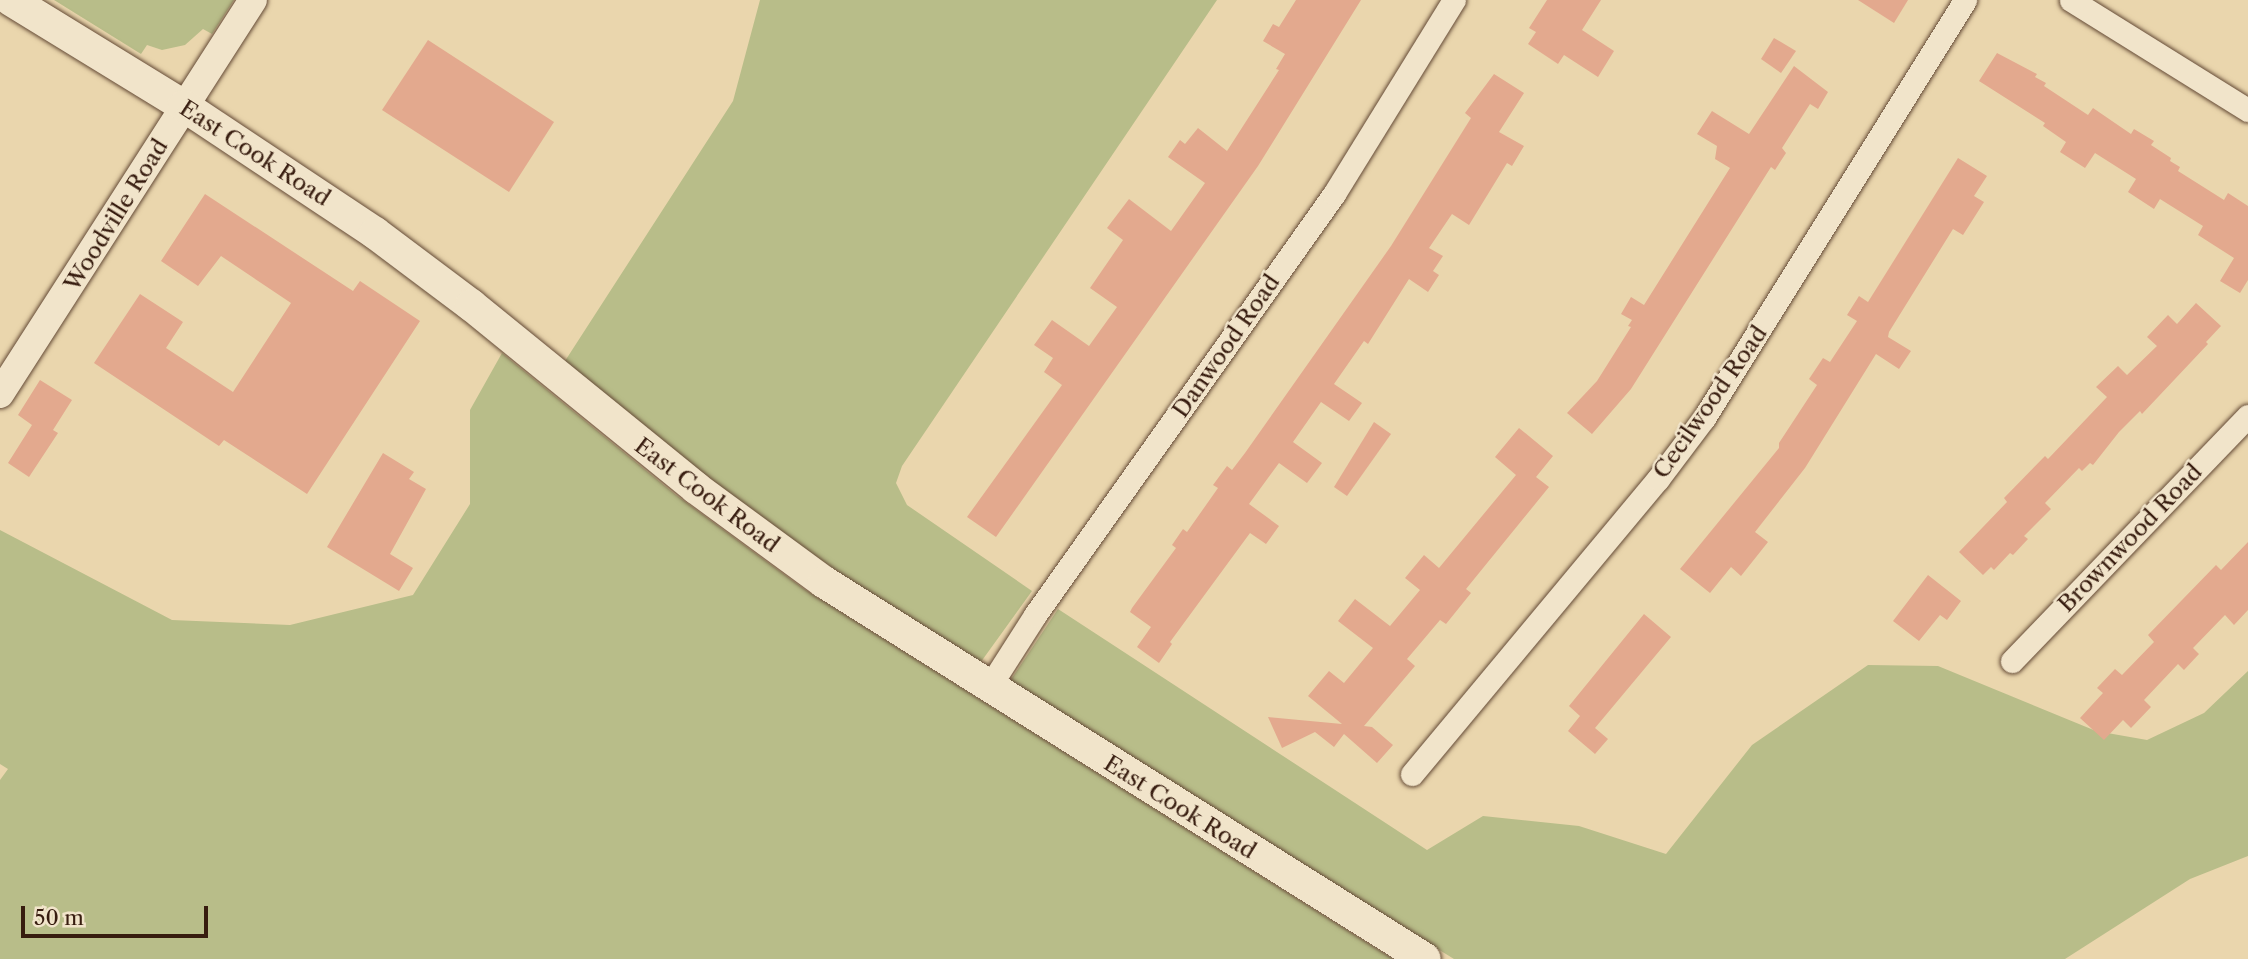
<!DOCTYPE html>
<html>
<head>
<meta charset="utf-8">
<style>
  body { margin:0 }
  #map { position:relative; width:2248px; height:959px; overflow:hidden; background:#ead6ad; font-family:"Libre Caslon Text",serif }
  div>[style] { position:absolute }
  .green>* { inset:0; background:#b8bd89 }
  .building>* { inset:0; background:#e3a98e }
  .roads { filter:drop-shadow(0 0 2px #644a36) drop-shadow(0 0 2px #644a36) }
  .minor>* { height:23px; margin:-11.5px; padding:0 11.5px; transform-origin:11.5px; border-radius:11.5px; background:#f1e4ca }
  .tertiary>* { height:28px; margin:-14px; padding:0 14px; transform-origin:14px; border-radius:14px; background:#f1e4ca }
  .secondary>* { height:32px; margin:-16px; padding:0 16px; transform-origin:16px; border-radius:16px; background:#f1e4ca }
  span { translate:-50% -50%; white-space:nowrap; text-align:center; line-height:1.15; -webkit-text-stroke:5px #f1e4ca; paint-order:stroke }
  .street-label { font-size:23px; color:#371c0f }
  .scale { position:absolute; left:21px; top:906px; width:187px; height:32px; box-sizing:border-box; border:4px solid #371c0f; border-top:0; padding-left:9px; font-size:21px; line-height:24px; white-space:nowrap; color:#371c0f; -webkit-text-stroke:5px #f1e4ca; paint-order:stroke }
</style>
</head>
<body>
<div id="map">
  <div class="green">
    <div style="clip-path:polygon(54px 0,234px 0,212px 34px,203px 29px,185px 45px,162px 50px,147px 45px,141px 54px)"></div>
    <div style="clip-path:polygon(760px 0,1217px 0,902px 466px,896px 483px,907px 505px,1032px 591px,978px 666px,775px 529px,627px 414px,565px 361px,733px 101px)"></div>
    <div style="clip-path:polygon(502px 353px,676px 495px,804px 589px,1393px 959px,0 959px,0 780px,8px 769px,0 764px,0 530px,172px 620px,290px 625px,413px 595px,470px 504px,470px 410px)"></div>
    <div style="clip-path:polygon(1058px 609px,1427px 850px,1483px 816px,1579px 826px,1666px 854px,1752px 745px,1868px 665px,1938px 666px,2096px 731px,2147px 740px,2204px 713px,2248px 671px,2248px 856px,2190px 879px,2065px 959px,1454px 959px,1008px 684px)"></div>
  </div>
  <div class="building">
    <div style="clip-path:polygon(1296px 0,1361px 0,1258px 166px,996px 537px,967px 517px,1062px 385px,1044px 372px,1053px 358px,1034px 345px,1052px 320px,1089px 346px,1117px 307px,1090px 288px,1123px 240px,1107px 228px,1129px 199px,1171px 231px,1205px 183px,1168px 157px,1180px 140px,1185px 144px,1198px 128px,1227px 151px,1279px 70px,1276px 69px,1285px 54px,1263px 41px,1273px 24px,1279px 27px)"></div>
    <div style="clip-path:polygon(1547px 0,1601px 0,1582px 30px,1614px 51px,1598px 77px,1564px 55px,1558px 64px,1528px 44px,1536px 32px,1529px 28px)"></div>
    <div style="clip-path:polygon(1858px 0,1908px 0,1894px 23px)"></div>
    <div style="clip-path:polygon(1774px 38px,1796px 51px,1781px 73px,1761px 59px)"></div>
    <div style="clip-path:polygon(428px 40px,554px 122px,509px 192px,382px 110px)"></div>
    <div style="clip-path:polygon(1997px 53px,2037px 74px,2035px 77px,2046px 83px,2044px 86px,2088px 115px,2093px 108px,2131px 134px,2134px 129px,2154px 141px,2151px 145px,2171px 158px,2170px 161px,2180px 167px,2178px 171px,2224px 200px,2228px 193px,2248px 206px,2248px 280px,2240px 293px,2220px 281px,2234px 258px,2198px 235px,2203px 226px,2160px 199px,2154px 209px,2128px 192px,2136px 179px,2095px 153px,2085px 168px,2060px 152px,2066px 142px,2043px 126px,2045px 123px,1979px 81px)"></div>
    <div style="clip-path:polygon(1794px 66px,1828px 92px,1818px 109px,1810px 104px,1782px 148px,1786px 153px,1775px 170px,1771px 167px,1631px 389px,1592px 434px,1567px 413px,1597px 381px,1631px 327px,1628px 326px,1632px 320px,1621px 314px,1631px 297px,1644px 305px,1730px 168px,1715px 159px,1717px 146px,1697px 134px,1712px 111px,1749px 134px)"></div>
    <div style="clip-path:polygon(1494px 74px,1524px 93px,1499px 132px,1524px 146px,1512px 166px,1507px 163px,1469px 225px,1452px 214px,1429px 248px,1443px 256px,1433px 271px,1439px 275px,1428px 292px,1409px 279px,1368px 344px,1364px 341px,1334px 384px,1362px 403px,1349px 421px,1321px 402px,1293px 442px,1322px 463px,1307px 483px,1279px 463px,1249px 504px,1279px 526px,1266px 544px,1250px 533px,1170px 642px,1172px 644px,1159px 663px,1137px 647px,1151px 627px,1130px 612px,1132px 608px,1176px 548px,1172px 545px,1183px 529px,1187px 532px,1218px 488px,1213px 485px,1227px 466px,1232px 470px,1245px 453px,1391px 246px,1471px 118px,1465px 113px)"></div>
    <div style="clip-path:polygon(1958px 158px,1987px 176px,1974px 196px,1984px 202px,1963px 235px,1953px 229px,1889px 332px,1888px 337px,1911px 351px,1899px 369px,1876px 354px,1805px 468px,1755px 532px,1768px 542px,1741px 576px,1731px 567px,1710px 593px,1680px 569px,1779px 448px,1779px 443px,1817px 385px,1809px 379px,1823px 358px,1830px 362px,1857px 321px,1847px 315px,1859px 296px,1868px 302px)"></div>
    <div style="clip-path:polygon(205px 194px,353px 291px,360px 281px,420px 321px,307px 494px,224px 440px,219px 446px,94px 363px,140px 294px,183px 322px,166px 348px,233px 392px,291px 303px,221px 256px,198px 286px,161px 261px)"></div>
    <div style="clip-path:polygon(2196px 303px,2221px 326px,2206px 342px,2208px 344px,2142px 414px,2140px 411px,2119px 432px,2093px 465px,2090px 463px,2082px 471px,2079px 468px,2045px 503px,2051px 509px,2024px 536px,2028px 539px,2013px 555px,2010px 553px,1994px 570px,1991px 567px,1983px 575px,1959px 552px,2007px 502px,2004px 498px,2045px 456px,2048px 459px,2107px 397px,2096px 387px,2118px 366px,2127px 375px,2157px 346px,2147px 337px,2168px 315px,2177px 324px)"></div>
    <div style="clip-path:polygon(40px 380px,72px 400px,53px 430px,58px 433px,29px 477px,8px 463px,32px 425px,18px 415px)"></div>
    <div style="clip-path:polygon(1374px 422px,1391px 434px,1347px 496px,1334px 487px)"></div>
    <div style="clip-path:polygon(1519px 428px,1553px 456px,1536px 477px,1549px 487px,1466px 589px,1471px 593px,1446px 624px,1440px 620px,1407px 659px,1415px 666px,1364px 726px,1372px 727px,1393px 745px,1377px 763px,1344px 734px,1334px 747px,1315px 732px,1282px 748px,1268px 717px,1342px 724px,1308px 696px,1329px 671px,1344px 683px,1373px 648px,1338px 621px,1355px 599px,1390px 626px,1420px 590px,1405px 578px,1424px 555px,1439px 568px,1516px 475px,1495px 457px)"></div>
    <div style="clip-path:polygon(383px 453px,414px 472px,409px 479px,426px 489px,390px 554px,413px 568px,399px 591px,327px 547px)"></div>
    <div style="clip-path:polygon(2248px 542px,2248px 610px,2234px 625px,2225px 615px,2193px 648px,2199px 654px,2184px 670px,2178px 664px,2144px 700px,2151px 707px,2131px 728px,2123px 720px,2104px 740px,2080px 718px,2103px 693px,2097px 688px,2115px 669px,2122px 675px,2154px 642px,2148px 635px,2216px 565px,2221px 570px)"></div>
    <div style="clip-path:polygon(1928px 575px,1961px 601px,1947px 620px,1940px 615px,1919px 641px,1893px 621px)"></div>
    <div style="clip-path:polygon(1644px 614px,1671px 637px,1595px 728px,1608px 739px,1595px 754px,1568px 731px,1580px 716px,1569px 706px)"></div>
  </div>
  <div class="roads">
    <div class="minor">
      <div style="left:2071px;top:0;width:208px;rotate:31.9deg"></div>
      <div style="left:2012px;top:661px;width:340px;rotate:-46.1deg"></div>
      <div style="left:989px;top:687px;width:85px;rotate:-57.4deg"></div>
      <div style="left:1035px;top:615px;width:516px;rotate:-54.62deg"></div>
      <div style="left:1334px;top:194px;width:228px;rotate:-58.3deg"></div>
      <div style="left:1412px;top:774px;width:384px;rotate:-50.2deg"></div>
      <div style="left:1658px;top:479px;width:76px;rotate:-53deg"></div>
      <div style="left:1704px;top:418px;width:493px;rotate:-58deg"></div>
    </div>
    <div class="tertiary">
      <div style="left:0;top:394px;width:468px;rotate:-57.3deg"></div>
    </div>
    <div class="secondary">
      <div style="left:11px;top:0;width:203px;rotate:31.5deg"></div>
      <div style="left:184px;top:106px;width:229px;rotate:33.6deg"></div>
      <div style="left:375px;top:233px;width:120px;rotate:36.9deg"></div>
      <div style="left:471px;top:305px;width:290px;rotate:39.1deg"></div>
      <div style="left:696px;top:488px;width:159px;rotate:36.3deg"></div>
      <div style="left:824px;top:582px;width:709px;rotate:32.1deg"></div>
    </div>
  </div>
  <div class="street-label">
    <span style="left:255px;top:153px;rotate:33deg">East Cook Road</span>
    <span style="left:116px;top:215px;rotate:-58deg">Woodville Road</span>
    <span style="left:1226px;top:346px;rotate:-55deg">Danwood Road</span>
    <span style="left:1710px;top:402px;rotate:-55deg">Cecilwood Road</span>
    <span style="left:707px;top:495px;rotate:37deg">East Cook Road</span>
    <span style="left:2130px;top:538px;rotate:-46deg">Brownwood Road</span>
    <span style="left:1180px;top:807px;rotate:32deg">East Cook Road</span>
  </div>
  <div class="scale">50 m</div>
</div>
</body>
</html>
